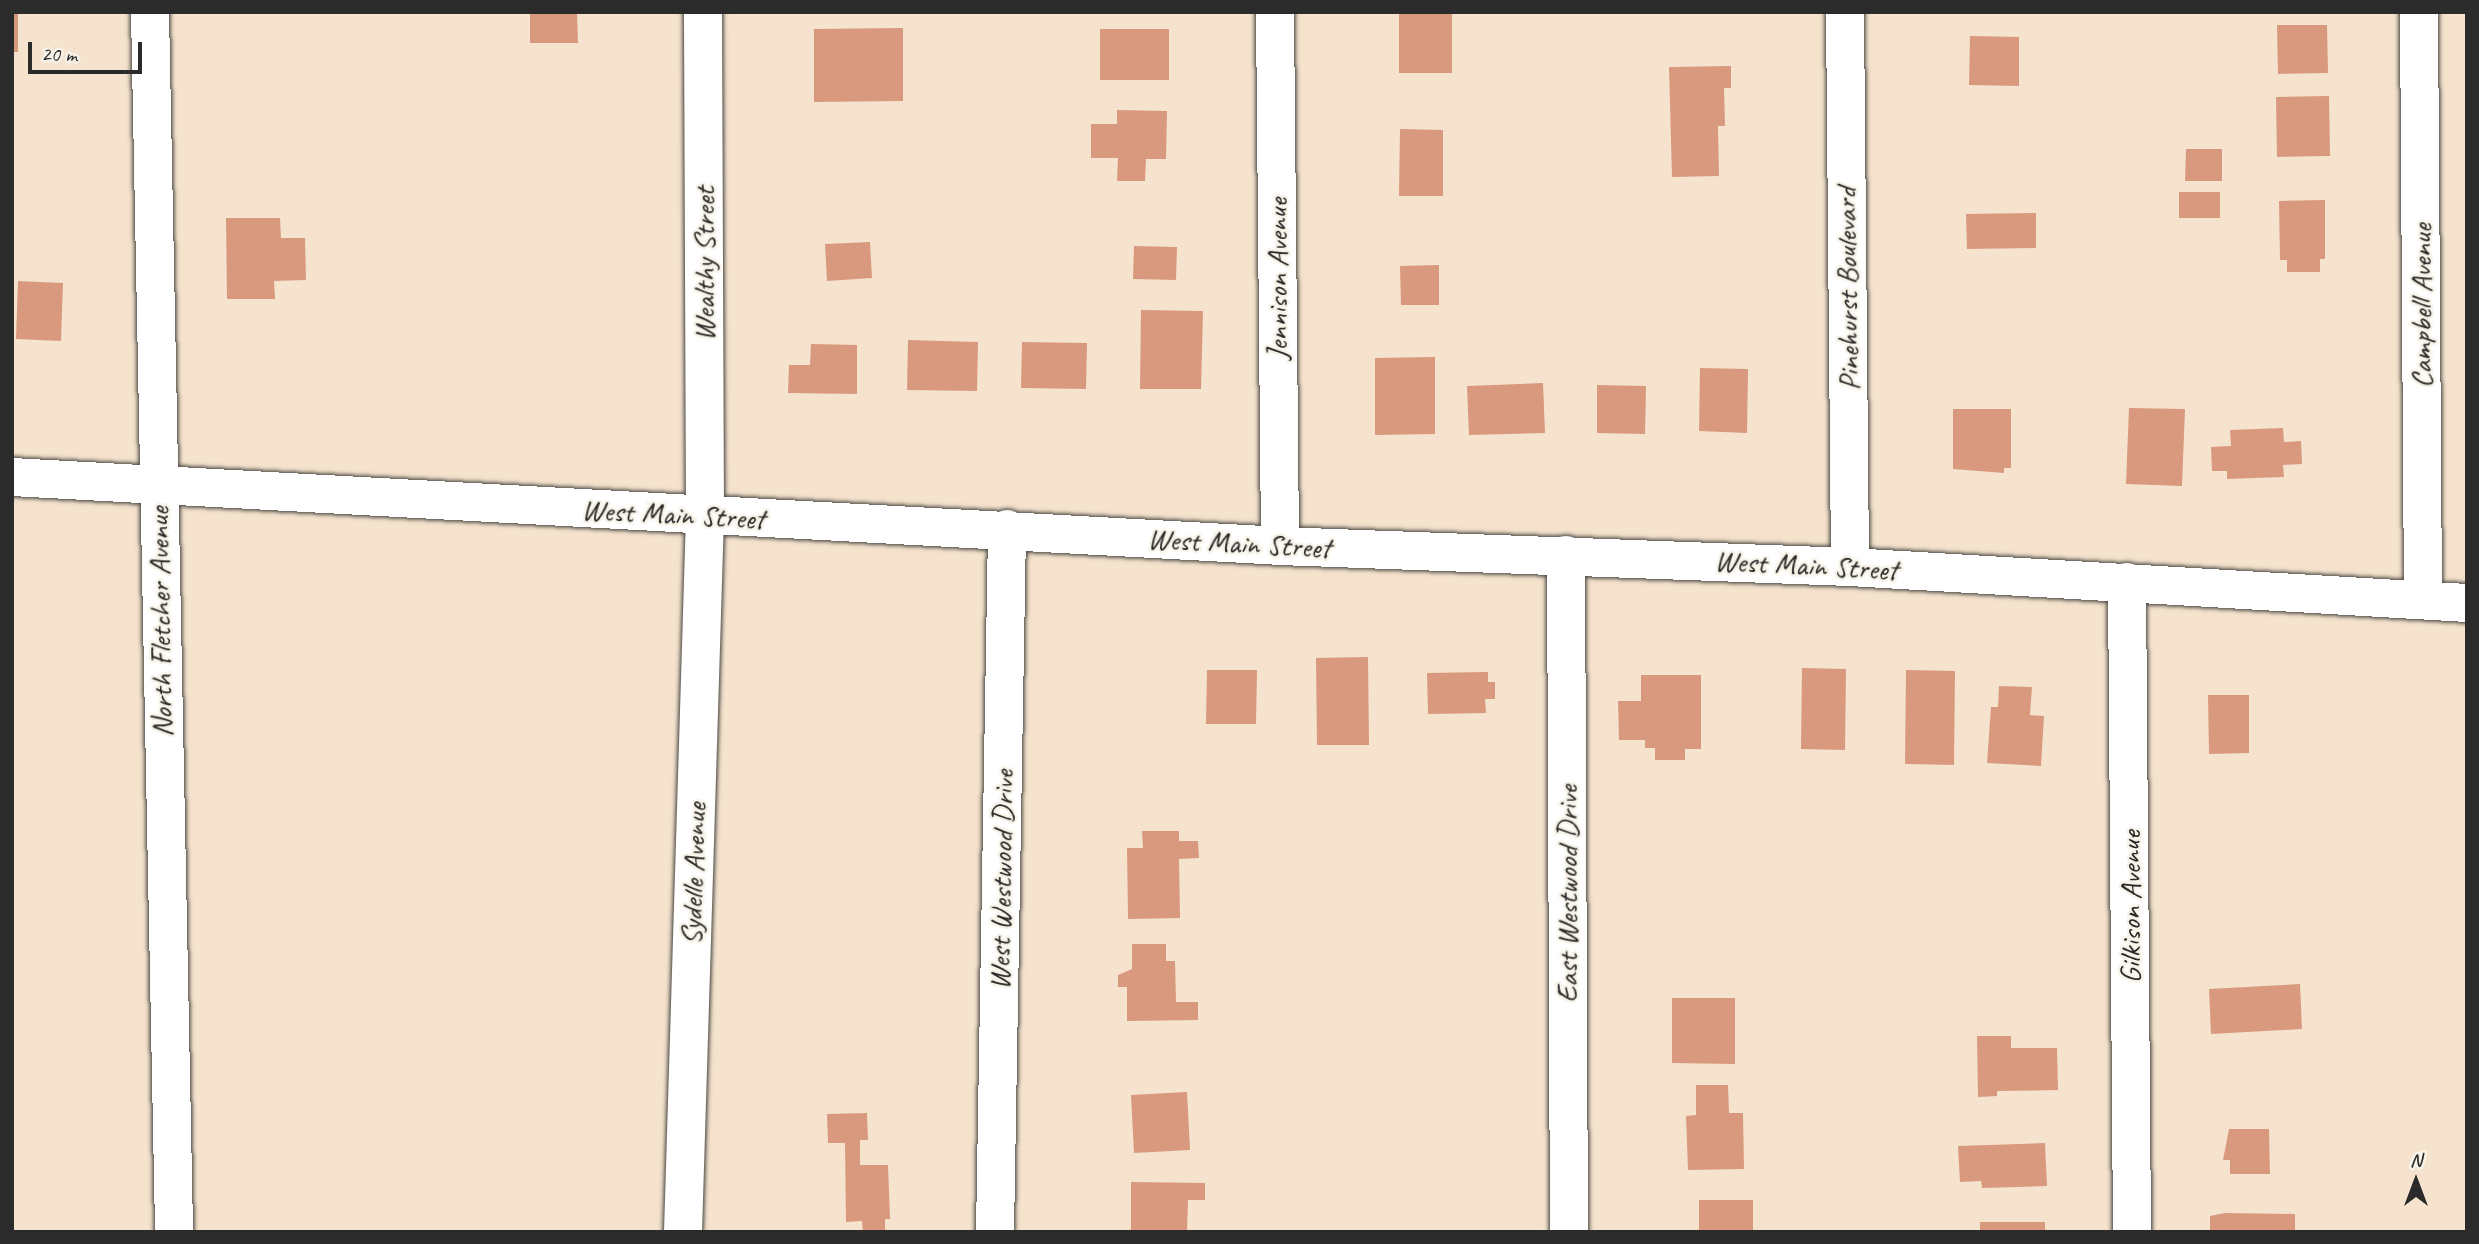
<!DOCTYPE html>
<html>
<head>
<meta charset="utf-8">
<style>
  body { margin:0 }
  #map { position:relative; width:2479px; height:1244px; overflow:hidden; background:#f5e3cd; font-family:Caveat,sans-serif }
  div>[style] { position:absolute }
  .building>* { inset:0; background:#d8997f }
  .roads { filter:drop-shadow(0 0 2px #494743) drop-shadow(0 0 2px #494743) }
  .minor>* { height:38px; margin:-19px; padding:0 19px; transform-origin:19px; border-radius:19px; background:#fff }
  .major>* { height:38px; margin:-19px; padding:0 19px; transform-origin:19px; border-radius:19px; background:#fff }
  span { translate:-50% -50%; white-space:nowrap; text-align:center; line-height:1.15; -webkit-text-stroke:5px #f7f3e8; paint-order:stroke }
  .street-label { font-size:30px; color:#2b2b2b }
  .frame { position:absolute; inset:0; border:14px solid #2b2b2b; pointer-events:none }
  .north { position:absolute; left:2381px; top:1146px; width:70px; height:70px; -webkit-text-stroke:5px #f7f3e8; paint-order:stroke; rotate:0deg; font-size:19px; font-weight:700; line-height:28px; text-align:center; color:#2b2b2b }
  .north::after { content:''; display:block; margin:auto; width:24px; height:32px; background:#2b2b2b; clip-path:polygon(50% 0,100% 100%,50% 72%,0 100%) }
  .scale { position:absolute; left:28px; top:42px; width:114px; height:32px; box-sizing:border-box; border:4px solid #2b2b2b; border-top:0; padding-left:9px; font-size:21px; line-height:24px; white-space:nowrap; color:#2b2b2b; -webkit-text-stroke:5px #f7f3e8; paint-order:stroke }
</style>
</head>
<body>
<div id="map">
  <div class="building">
    <div style="clip-path:polygon(12px 12px,18px 12px,18px 52px,12px 52px)"></div>
    <div style="clip-path:polygon(530px 12px,577px 12px,578px 43px,530px 43px)"></div>
    <div style="clip-path:polygon(1399px 12px,1452px 12px,1452px 73px,1399px 73px)"></div>
    <div style="clip-path:polygon(2277px 25px,2327px 25px,2328px 73px,2278px 74px)"></div>
    <div style="clip-path:polygon(903px 28px,903px 101px,814px 102px,814px 29px)"></div>
    <div style="clip-path:polygon(1100px 29px,1169px 29px,1169px 80px,1100px 80px)"></div>
    <div style="clip-path:polygon(1970px 36px,2019px 37px,2019px 86px,1969px 85px)"></div>
    <div style="clip-path:polygon(1731px 66px,1731px 88px,1724px 88px,1725px 126px,1718px 126px,1719px 176px,1672px 177px,1669px 67px)"></div>
    <div style="clip-path:polygon(2329px 96px,2330px 156px,2277px 157px,2276px 97px)"></div>
    <div style="clip-path:polygon(1117px 110px,1167px 111px,1166px 159px,1146px 159px,1145px 181px,1117px 181px,1118px 158px,1091px 158px,1091px 124px,1117px 124px)"></div>
    <div style="clip-path:polygon(1400px 129px,1443px 130px,1443px 196px,1399px 196px)"></div>
    <div style="clip-path:polygon(2186px 149px,2222px 149px,2222px 181px,2185px 181px)"></div>
    <div style="clip-path:polygon(2179px 192px,2220px 192px,2220px 218px,2179px 218px)"></div>
    <div style="clip-path:polygon(2325px 200px,2325px 259px,2320px 259px,2320px 272px,2287px 272px,2287px 260px,2280px 260px,2279px 201px)"></div>
    <div style="clip-path:polygon(2036px 213px,2036px 248px,1967px 249px,1966px 214px)"></div>
    <div style="clip-path:polygon(226px 218px,280px 218px,281px 238px,305px 238px,306px 280px,274px 281px,275px 299px,227px 299px)"></div>
    <div style="clip-path:polygon(870px 242px,872px 278px,827px 281px,825px 244px)"></div>
    <div style="clip-path:polygon(1134px 246px,1177px 247px,1176px 280px,1133px 279px)"></div>
    <div style="clip-path:polygon(1439px 265px,1439px 305px,1401px 305px,1400px 266px)"></div>
    <div style="clip-path:polygon(18px 281px,63px 283px,61px 341px,16px 339px)"></div>
    <div style="clip-path:polygon(1141px 310px,1203px 311px,1201px 389px,1140px 389px)"></div>
    <div style="clip-path:polygon(908px 340px,978px 342px,977px 391px,907px 390px)"></div>
    <div style="clip-path:polygon(1022px 342px,1087px 343px,1086px 389px,1021px 388px)"></div>
    <div style="clip-path:polygon(811px 344px,857px 345px,857px 394px,788px 393px,789px 365px,810px 365px)"></div>
    <div style="clip-path:polygon(1435px 357px,1435px 434px,1375px 435px,1375px 358px)"></div>
    <div style="clip-path:polygon(1700px 368px,1748px 369px,1747px 433px,1699px 431px)"></div>
    <div style="clip-path:polygon(1543px 383px,1545px 433px,1469px 435px,1467px 386px)"></div>
    <div style="clip-path:polygon(1597px 385px,1646px 386px,1645px 434px,1597px 433px)"></div>
    <div style="clip-path:polygon(2129px 408px,2185px 409px,2182px 486px,2126px 484px)"></div>
    <div style="clip-path:polygon(1953px 409px,2011px 409px,2011px 468px,2004px 468px,2004px 473px,1953px 469px)"></div>
    <div style="clip-path:polygon(2283px 428px,2284px 442px,2301px 441px,2302px 464px,2283px 465px,2284px 477px,2227px 479px,2227px 471px,2212px 471px,2211px 447px,2231px 446px,2230px 430px)"></div>
    <div style="clip-path:polygon(1368px 657px,1369px 745px,1317px 745px,1316px 658px)"></div>
    <div style="clip-path:polygon(1802px 668px,1846px 669px,1845px 750px,1801px 749px)"></div>
    <div style="clip-path:polygon(1207px 670px,1257px 670px,1256px 724px,1206px 724px)"></div>
    <div style="clip-path:polygon(1906px 670px,1955px 671px,1954px 765px,1905px 764px)"></div>
    <div style="clip-path:polygon(1488px 672px,1488px 682px,1495px 682px,1495px 699px,1485px 699px,1486px 713px,1428px 714px,1427px 673px)"></div>
    <div style="clip-path:polygon(1641px 675px,1701px 675px,1701px 749px,1685px 749px,1685px 760px,1655px 760px,1655px 748px,1645px 748px,1645px 740px,1619px 740px,1618px 701px,1641px 701px)"></div>
    <div style="clip-path:polygon(1999px 686px,2032px 687px,2030px 715px,2044px 716px,2041px 766px,1987px 763px,1991px 707px,1998px 707px)"></div>
    <div style="clip-path:polygon(2208px 695px,2249px 695px,2249px 753px,2209px 754px)"></div>
    <div style="clip-path:polygon(1142px 831px,1179px 831px,1179px 841px,1198px 841px,1199px 858px,1179px 859px,1180px 918px,1128px 919px,1127px 848px,1143px 848px)"></div>
    <div style="clip-path:polygon(1132px 944px,1166px 944px,1166px 961px,1175px 961px,1176px 1002px,1198px 1002px,1198px 1020px,1127px 1021px,1127px 987px,1118px 987px,1118px 975px,1132px 969px)"></div>
    <div style="clip-path:polygon(2300px 984px,2302px 1029px,2211px 1034px,2209px 989px)"></div>
    <div style="clip-path:polygon(1672px 998px,1735px 998px,1735px 1064px,1672px 1063px)"></div>
    <div style="clip-path:polygon(1977px 1036px,2011px 1036px,2011px 1048px,2057px 1048px,2058px 1090px,1997px 1091px,1997px 1096px,1978px 1097px)"></div>
    <div style="clip-path:polygon(1696px 1085px,1728px 1085px,1729px 1113px,1743px 1113px,1744px 1169px,1688px 1170px,1686px 1116px,1696px 1115px)"></div>
    <div style="clip-path:polygon(1187px 1092px,1190px 1150px,1134px 1153px,1131px 1095px)"></div>
    <div style="clip-path:polygon(867px 1113px,868px 1140px,860px 1140px,860px 1165px,888px 1165px,890px 1219px,885px 1219px,885px 1232px,863px 1232px,862px 1221px,846px 1222px,845px 1143px,828px 1143px,827px 1114px)"></div>
    <div style="clip-path:polygon(2229px 1129px,2269px 1129px,2270px 1174px,2230px 1174px,2230px 1160px,2223px 1160px)"></div>
    <div style="clip-path:polygon(2045px 1143px,2047px 1186px,1982px 1188px,1981px 1181px,1960px 1182px,1958px 1146px)"></div>
    <div style="clip-path:polygon(1131px 1182px,1205px 1183px,1205px 1200px,1188px 1200px,1187px 1232px,1131px 1232px)"></div>
    <div style="clip-path:polygon(1699px 1200px,1753px 1200px,1753px 1232px,1699px 1232px)"></div>
    <div style="clip-path:polygon(2225px 1213px,2295px 1214px,2295px 1232px,2210px 1232px,2210px 1216px)"></div>
    <div style="clip-path:polygon(1980px 1222px,2045px 1222px,2045px 1232px,1980px 1232px)"></div>
  </div>
  <div class="roads">
    <div class="minor">
      <div style="left:150px;top:12px;width:1220px;rotate:88.87deg"></div>
      <div style="left:1275px;top:12px;width:534px;rotate:89.46deg"></div>
      <div style="left:1845px;top:12px;width:555px;rotate:89.48deg"></div>
      <div style="left:2419px;top:12px;width:588px;rotate:89.61deg"></div>
      <div style="left:1566px;top:555px;width:677px;rotate:89.75deg"></div>
      <div style="left:2127px;top:582px;width:650px;rotate:89.56deg"></div>
      <div style="left:683px;top:1232px;width:716px;rotate:-88.24deg"></div>
      <div style="left:705px;top:516px;width:504px;rotate:-90.23deg"></div>
      <div style="left:995px;top:1232px;width:703px;rotate:-89.02deg"></div>
    </div>
    <div class="major">
      <div style="left:12px;top:477px;width:1270px;rotate:3.11deg"></div>
      <div style="left:1280px;top:546px;width:570px;rotate:2.11deg"></div>
      <div style="left:1850px;top:567px;width:618px;rotate:3.34deg"></div>
    </div>
  </div>
  <div class="street-label">
    <span style="left:704px;top:264px;rotate:-90deg">Wealthy Street</span>
    <span style="left:1277px;top:279px;rotate:-90deg">Jennison Avenue</span>
    <span style="left:1847px;top:289px;rotate:-91deg">Pinehurst Boulevard</span>
    <span style="left:2421px;top:306px;rotate:-90deg">Campbell Avenue</span>
    <span style="left:673px;top:514px;rotate:3deg">West Main Street</span>
    <span style="left:1239px;top:543px;rotate:3deg">West Main Street</span>
    <span style="left:1806px;top:565px;rotate:3deg">West Main Street</span>
    <span style="left:160px;top:622px;rotate:-91deg">North Fletcher Avenue</span>
    <span style="left:693px;top:874px;rotate:-88deg">Sydelle Avenue</span>
    <span style="left:1001px;top:880px;rotate:-89deg">West Westwood Drive</span>
    <span style="left:1567px;top:894px;rotate:-90deg">East Westwood Drive</span>
    <span style="left:2130px;top:907px;rotate:-90deg">Gilkison Avenue</span>
  </div>
  <div class="frame"></div>
  <div class="north">N</div>
  <div class="scale">20 m</div>
</div>
</body>
</html>
